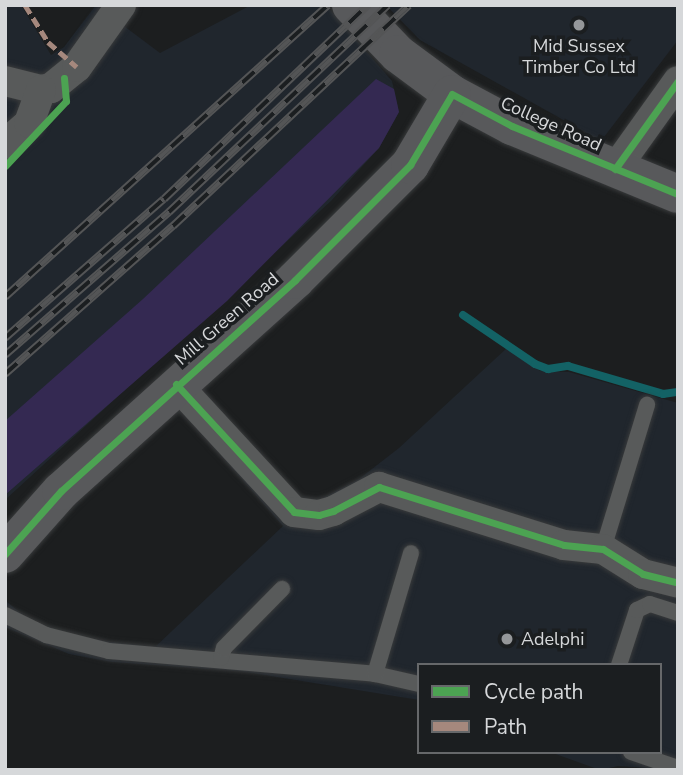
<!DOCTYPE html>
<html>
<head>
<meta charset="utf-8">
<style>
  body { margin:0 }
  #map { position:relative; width:683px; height:775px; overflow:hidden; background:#1c1e1f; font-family:"Nunito Sans",sans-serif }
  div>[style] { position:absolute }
  .built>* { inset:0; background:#20262d }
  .green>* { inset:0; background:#342952 }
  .stream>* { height:8px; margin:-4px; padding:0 4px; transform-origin:4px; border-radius:4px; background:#136265 }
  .roads { filter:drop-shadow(0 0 2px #383a3b) drop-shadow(0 0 2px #383a3b) }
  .lane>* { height:16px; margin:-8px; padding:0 8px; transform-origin:8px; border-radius:8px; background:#585a5a }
  .street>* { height:30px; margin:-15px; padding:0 15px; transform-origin:15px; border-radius:15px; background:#585a5a }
  .secondary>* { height:38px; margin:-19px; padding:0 19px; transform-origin:19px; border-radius:19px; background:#58595b }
  .rail>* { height:8px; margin-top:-4px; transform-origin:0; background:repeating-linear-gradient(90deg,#1b1e20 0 16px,#545556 0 32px); box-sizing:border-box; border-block:2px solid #545556 }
  .quiet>* { height:5px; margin-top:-2.5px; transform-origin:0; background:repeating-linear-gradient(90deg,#a5887d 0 10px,transparent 0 15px) }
  .cycleway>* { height:7px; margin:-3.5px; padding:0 3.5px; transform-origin:3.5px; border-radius:3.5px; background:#4ca352 }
  .dots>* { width:19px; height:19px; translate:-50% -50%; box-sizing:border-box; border:4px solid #1b1e20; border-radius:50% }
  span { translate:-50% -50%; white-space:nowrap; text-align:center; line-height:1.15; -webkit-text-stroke:7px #1b1e20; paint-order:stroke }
  .poi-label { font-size:18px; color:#d6d8da }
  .left { translate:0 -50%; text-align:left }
  .street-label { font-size:18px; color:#d6d8da }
  .frame { position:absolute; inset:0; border:7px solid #d6d8da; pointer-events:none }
  .legend { position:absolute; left:417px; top:663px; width:245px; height:91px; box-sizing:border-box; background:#1b1e20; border:2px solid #66686a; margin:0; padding:9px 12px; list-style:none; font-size:21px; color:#d6d8da }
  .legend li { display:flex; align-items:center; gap:14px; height:35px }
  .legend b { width:35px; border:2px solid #66686a }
</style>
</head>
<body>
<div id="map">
  <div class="built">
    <div style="clip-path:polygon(5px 5px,21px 5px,51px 55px,64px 47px,96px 5px,160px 53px,251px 5px,326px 5px,392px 81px,399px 112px,379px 148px,331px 201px,5px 500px)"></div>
    <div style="clip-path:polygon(386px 5px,678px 5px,678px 40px,601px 141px,420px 40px)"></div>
    <div style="clip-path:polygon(508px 347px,540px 371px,569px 372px,678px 403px,678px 770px,618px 766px,600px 770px,550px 752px,660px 752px,660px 665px,419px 665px,419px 700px,240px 671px,112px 662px,69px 654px,5px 627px,6px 601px,29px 620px,69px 637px,155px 647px,283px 526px,180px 409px,297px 497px,317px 501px,359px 479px,399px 448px)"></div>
  </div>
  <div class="green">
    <div style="clip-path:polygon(376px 79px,394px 89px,399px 112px,379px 148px,227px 301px,5px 495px,5px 421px,143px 299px)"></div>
  </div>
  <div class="stream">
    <div style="left:463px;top:315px;width:87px;rotate:34.2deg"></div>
    <div style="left:535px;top:364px;width:14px;rotate:21deg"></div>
    <div style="left:548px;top:369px;width:20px;rotate:-9deg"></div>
    <div style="left:568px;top:366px;width:99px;rotate:16.4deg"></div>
    <div style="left:663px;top:394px;width:15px;rotate:-8deg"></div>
  </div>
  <div class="roads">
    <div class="lane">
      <div style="left:603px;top:549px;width:151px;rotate:-73deg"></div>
      <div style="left:5px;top:615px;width:46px;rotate:26deg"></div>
      <div style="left:46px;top:635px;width:65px;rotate:14.3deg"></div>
      <div style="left:109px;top:651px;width:267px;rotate:4.9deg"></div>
      <div style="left:375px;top:674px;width:45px;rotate:12.8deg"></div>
      <div style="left:221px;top:658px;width:10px;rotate:-73deg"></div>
      <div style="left:224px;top:648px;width:83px;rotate:-45.5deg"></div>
      <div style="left:619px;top:665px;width:58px;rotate:-71.9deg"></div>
      <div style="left:637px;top:610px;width:14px;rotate:-25deg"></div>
      <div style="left:650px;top:604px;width:29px;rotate:18deg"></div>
      <div style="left:375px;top:674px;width:126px;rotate:-73.4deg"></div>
      <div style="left:631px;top:752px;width:50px;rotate:18.8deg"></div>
    </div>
    <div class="street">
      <div style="left:5px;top:81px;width:37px;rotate:14deg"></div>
      <div style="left:41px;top:90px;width:10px;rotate:-11deg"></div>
      <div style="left:51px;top:88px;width:33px;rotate:-39deg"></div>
      <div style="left:77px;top:67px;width:76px;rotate:-54.6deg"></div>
      <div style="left:5px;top:144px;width:32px;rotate:-41deg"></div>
      <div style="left:29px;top:123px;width:35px;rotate:-70deg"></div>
      <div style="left:615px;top:169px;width:108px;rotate:-54.4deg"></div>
      <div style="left:176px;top:384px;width:174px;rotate:47.3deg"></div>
      <div style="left:294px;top:512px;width:25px;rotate:7deg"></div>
      <div style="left:319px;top:515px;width:15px;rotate:-16deg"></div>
      <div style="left:333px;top:511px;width:52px;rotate:-27.6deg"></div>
      <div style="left:379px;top:487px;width:194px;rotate:17.4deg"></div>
      <div style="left:564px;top:545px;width:39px;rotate:6deg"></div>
      <div style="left:603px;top:549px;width:47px;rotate:32deg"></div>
      <div style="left:643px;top:574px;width:36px;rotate:14deg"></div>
    </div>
    <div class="secondary">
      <div style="left:351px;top:5px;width:68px;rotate:46.2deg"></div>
      <div style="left:398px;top:54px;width:67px;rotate:36.5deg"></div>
      <div style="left:452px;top:94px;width:68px;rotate:28.1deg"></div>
      <div style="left:512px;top:126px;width:179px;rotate:22.3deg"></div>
      <div style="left:5px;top:554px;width:84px;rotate:-48.4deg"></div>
      <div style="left:61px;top:491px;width:315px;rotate:-42deg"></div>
      <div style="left:295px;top:280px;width:163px;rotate:-45deg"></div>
      <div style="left:410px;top:165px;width:82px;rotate:-59.4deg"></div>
    </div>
  </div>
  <div class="rail">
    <div style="left:5px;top:297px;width:435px;rotate:-42.1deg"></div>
    <div style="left:5px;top:338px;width:211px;rotate:-41.2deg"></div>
    <div style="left:164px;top:199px;width:282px;rotate:-43.6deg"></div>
    <div style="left:5px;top:355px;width:218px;rotate:-41.1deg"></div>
    <div style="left:169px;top:212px;width:301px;rotate:-43.4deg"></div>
    <div style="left:5px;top:374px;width:224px;rotate:-41.4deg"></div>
    <div style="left:173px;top:226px;width:323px;rotate:-43.1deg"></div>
  </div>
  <div class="quiet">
    <div style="left:25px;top:5px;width:44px;rotate:58.1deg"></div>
    <div style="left:48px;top:42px;width:38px;rotate:41deg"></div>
  </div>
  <div class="cycleway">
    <div style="left:5px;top:166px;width:89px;rotate:-46.8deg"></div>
    <div style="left:66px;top:101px;width:23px;rotate:-95deg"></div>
    <div style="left:615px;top:169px;width:108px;rotate:-54.4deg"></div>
    <div style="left:176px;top:384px;width:174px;rotate:47.3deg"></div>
    <div style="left:294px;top:512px;width:25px;rotate:7deg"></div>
    <div style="left:319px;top:515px;width:15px;rotate:-16deg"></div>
    <div style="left:333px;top:511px;width:52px;rotate:-27.6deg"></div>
    <div style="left:379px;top:487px;width:194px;rotate:17.4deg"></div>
    <div style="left:564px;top:545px;width:39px;rotate:6deg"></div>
    <div style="left:603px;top:549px;width:47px;rotate:32deg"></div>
    <div style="left:643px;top:574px;width:36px;rotate:14deg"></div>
    <div style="left:5px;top:554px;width:84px;rotate:-48.4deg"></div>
    <div style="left:61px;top:491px;width:315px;rotate:-42deg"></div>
    <div style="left:295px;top:280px;width:163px;rotate:-45deg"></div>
    <div style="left:410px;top:165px;width:82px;rotate:-59.4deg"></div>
    <div style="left:452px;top:94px;width:68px;rotate:28.1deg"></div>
    <div style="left:512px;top:126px;width:179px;rotate:22.3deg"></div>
  </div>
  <div class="dots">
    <div style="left:579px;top:25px;background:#959799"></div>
    <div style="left:507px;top:639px;background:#959799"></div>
  </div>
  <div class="poi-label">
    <span style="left:579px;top:57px">Mid Sussex<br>Timber Co Ltd</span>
    <span class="left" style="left:521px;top:639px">Adelphi</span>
  </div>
  <div class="street-label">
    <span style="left:551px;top:124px;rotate:24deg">College Road</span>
    <span style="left:227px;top:319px;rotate:-41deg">Mill Green Road</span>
  </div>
  <div class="frame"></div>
  <ul class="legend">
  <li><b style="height:9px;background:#4ca352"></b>Cycle path</li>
  <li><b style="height:9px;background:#a5887d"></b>Path</li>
  </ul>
</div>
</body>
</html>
